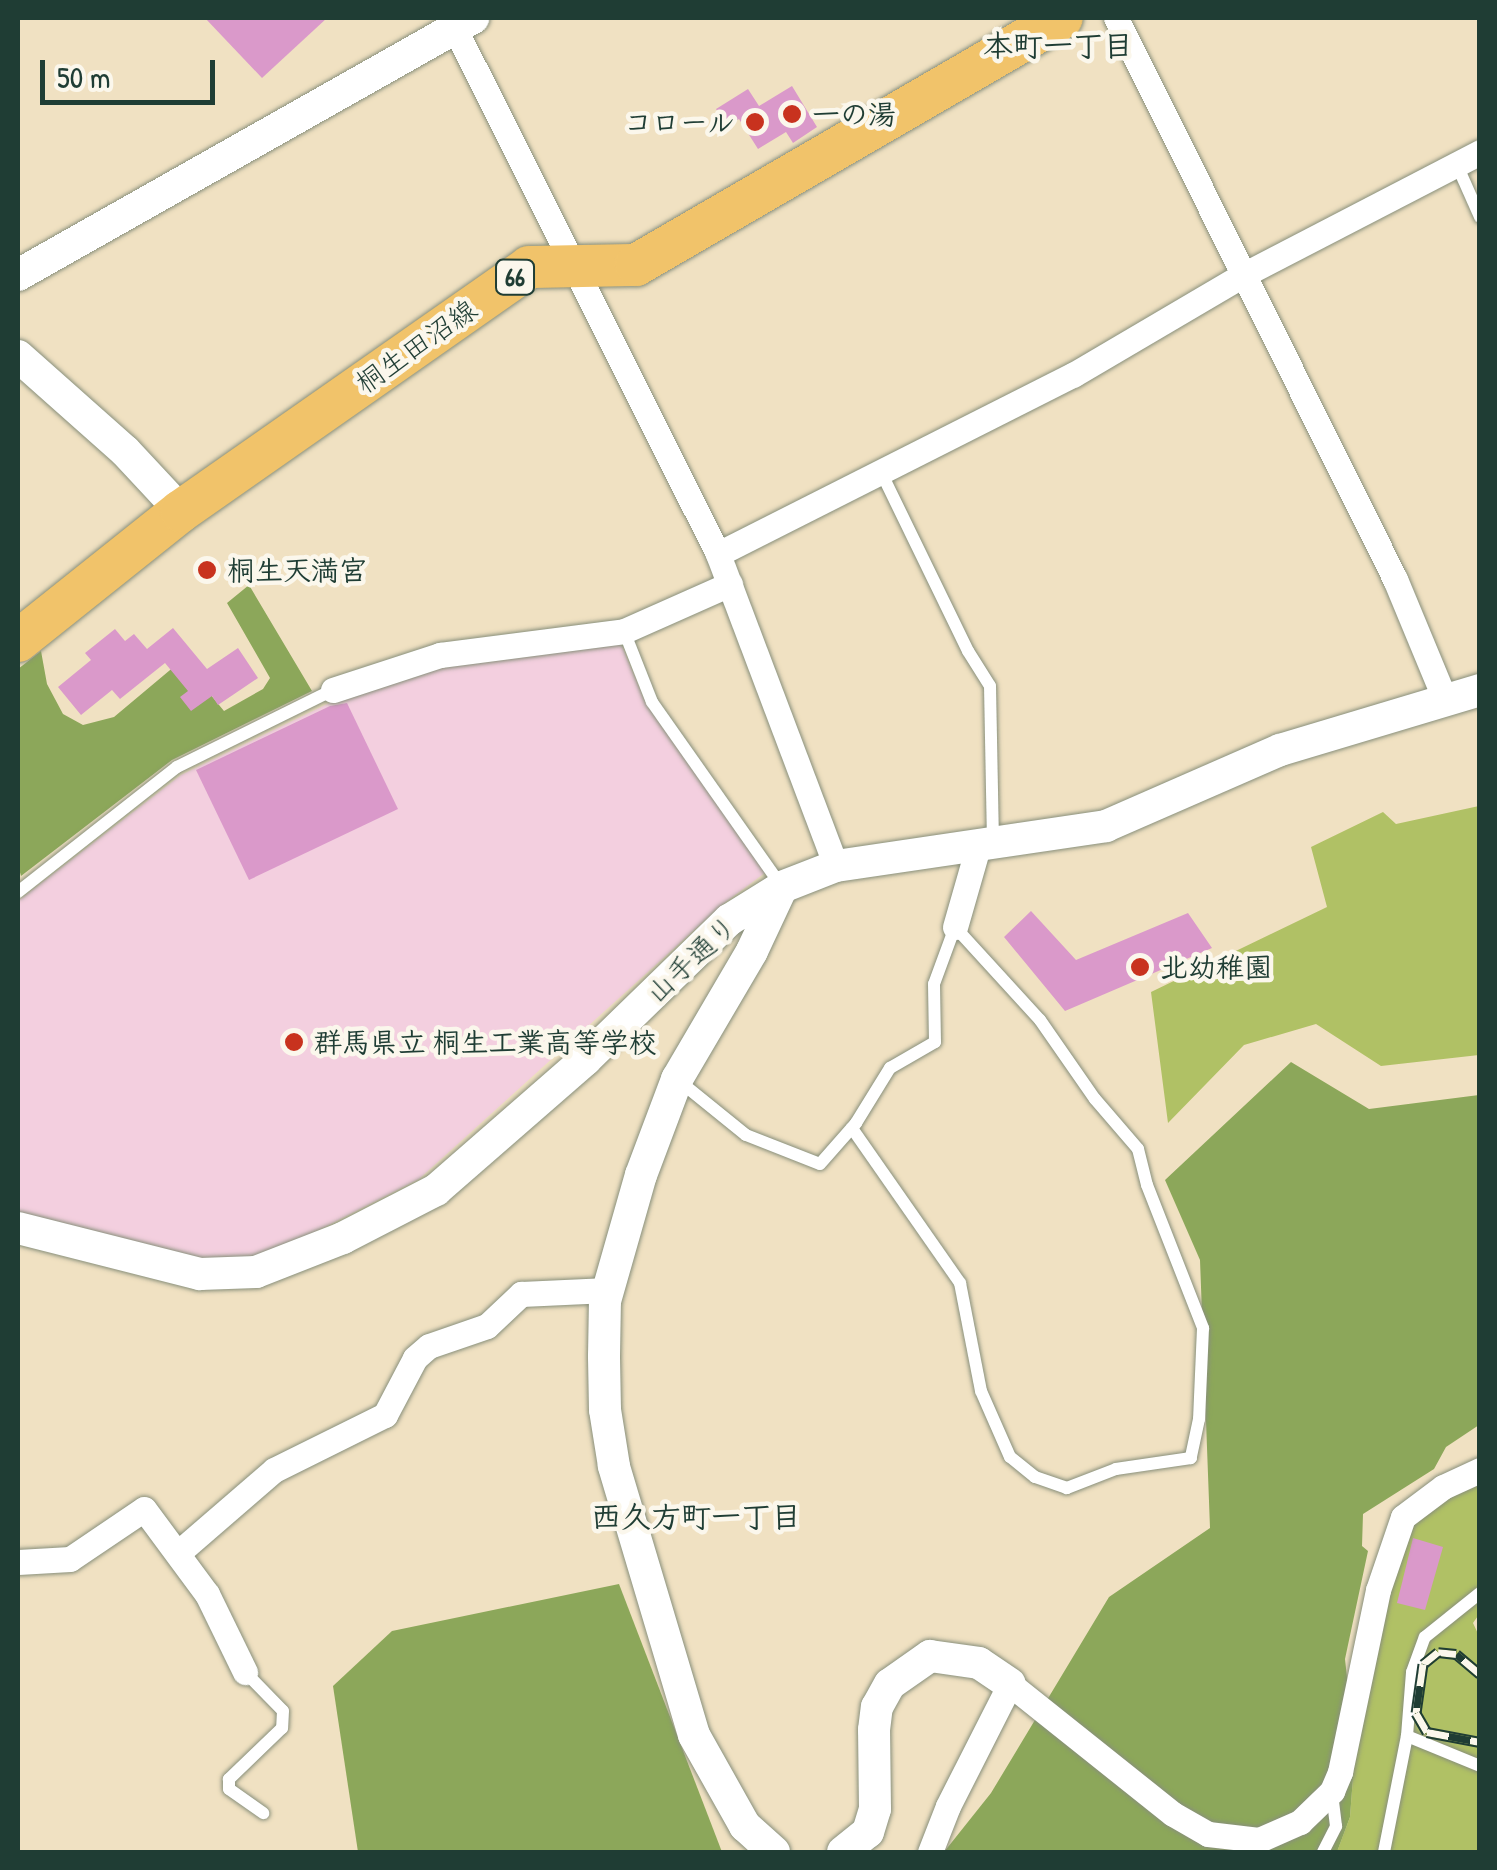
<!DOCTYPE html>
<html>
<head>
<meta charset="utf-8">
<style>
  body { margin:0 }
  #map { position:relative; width:1497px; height:1870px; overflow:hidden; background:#f0e1c2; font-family:"Patrick Hand","Klee One",sans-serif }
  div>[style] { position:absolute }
  .built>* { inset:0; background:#f3cfdf }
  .green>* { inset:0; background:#b0c165 }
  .forest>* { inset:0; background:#8ca75a }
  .building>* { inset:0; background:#da99ca }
  .roads { filter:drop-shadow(0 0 2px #888f7b) drop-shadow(0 0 2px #888f7b) }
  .service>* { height:12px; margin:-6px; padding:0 6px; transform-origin:6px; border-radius:6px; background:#fff }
  .minor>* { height:25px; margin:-12.5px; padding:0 12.5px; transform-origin:12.5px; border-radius:12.5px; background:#fff }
  .tertiary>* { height:32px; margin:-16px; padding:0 16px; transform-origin:16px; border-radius:16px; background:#fff }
  .primary>* { height:42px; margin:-21px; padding:0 21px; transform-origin:21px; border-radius:21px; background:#f1c36a }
  .rail>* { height:11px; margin-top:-5.5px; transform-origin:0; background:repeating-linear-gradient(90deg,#fbf7ec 0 22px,#1f3d34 0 44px); box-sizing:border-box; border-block:2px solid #1f3d34 }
  .dots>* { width:28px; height:28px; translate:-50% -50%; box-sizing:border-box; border:5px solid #fbf7ec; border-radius:50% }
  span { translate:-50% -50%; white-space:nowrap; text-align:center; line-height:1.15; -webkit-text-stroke:9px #fbf7ec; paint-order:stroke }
  .shield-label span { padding:2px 8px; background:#fbf7ec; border:2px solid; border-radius:8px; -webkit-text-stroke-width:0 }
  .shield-label { font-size:25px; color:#1f3d34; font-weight:700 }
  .poi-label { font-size:28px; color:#1f3d34; font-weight:700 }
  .left { translate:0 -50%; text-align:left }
  .right { translate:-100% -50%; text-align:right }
  .street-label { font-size:28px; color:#1f3d34 }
  .neighbourhood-label { font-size:30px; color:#1f3d34; font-weight:700 }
  .frame { position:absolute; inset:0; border:20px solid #1f3d34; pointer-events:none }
  .scale { position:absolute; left:40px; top:60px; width:175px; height:45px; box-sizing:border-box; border:5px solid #1f3d34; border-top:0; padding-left:12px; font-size:30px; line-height:35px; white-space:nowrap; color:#1f3d34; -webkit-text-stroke:8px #fbf7ec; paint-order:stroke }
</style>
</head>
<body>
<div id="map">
  <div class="built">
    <div style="clip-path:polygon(613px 642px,622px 646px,646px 704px,766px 872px,723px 904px,419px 1179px,256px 1262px,203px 1262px,18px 1218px,18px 901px,181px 775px,344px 696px,444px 665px)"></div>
  </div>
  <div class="green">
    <div style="clip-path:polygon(1479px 806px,1479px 1055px,1381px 1066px,1316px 1024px,1244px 1045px,1168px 1123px,1151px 992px,1327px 907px,1311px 847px,1383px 812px,1396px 824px)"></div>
    <div style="clip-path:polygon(1479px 1476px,1480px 1613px,1473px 1623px,1480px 1638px,1479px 1852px,1337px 1852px,1350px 1817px,1355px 1751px,1380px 1617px,1409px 1521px)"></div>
  </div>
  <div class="forest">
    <div style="clip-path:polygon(249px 585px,312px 691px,172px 760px,21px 876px,18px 865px,18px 669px,41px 651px,47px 684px,63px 714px,83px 725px,114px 717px,182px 660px,224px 711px,263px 689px,270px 678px,227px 603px)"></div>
    <div style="clip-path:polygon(1291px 1062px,1369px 1109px,1479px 1095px,1479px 1425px,1446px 1447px,1434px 1469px,1363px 1514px,1362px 1546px,1368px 1551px,1345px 1659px,1355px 1751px,1350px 1817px,1337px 1852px,944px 1852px,991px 1793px,1109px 1597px,1210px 1528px,1200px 1260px,1165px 1180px)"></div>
    <div style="clip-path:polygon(619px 1584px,722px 1852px,358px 1852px,333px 1686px,392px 1631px)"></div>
  </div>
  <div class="building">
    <div style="clip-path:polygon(205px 18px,327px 18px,262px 78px)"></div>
    <div style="clip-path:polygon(792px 86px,817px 127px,793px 143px,786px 132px,758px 149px,739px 119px,727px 126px,716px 109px,748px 89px,759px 106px)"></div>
    <div style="clip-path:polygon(173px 628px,207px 669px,238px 648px,258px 678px,218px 705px,212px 696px,191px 711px,180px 697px,188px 691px,165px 663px,120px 699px,112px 690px,81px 715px,58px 687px,91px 660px,85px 653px,115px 629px,125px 641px,134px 634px,147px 649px)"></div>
    <div style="clip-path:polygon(347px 703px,398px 809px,249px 880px,196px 770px,330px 706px)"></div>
    <div style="clip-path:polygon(1031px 911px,1076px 960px,1188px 913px,1212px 948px,1065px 1011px,1004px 937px)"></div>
    <div style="clip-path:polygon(1413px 1538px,1443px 1547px,1425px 1610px,1397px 1603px)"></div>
  </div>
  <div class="roads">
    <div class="service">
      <div style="left:1457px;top:165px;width:57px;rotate:66.1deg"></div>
      <div style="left:882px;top:474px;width:197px;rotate:64.1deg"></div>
      <div style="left:968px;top:651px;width:41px;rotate:57.8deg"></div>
      <div style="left:990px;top:686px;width:155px;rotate:88.9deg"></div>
      <div style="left:624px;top:631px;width:76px;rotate:68.5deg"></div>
      <div style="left:652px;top:702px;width:226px;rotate:54.9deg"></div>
      <div style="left:18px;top:892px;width:202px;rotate:-38.2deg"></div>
      <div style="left:177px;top:767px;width:174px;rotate:-26.3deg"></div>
      <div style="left:678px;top:1080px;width:87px;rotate:39deg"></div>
      <div style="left:746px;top:1135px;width:79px;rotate:21.4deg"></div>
      <div style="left:820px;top:1164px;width:55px;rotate:-48.7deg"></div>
      <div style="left:856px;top:1123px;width:65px;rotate:-58.3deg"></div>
      <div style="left:890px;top:1068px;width:52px;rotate:-30deg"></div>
      <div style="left:935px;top:1042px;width:58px;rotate:-91deg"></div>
      <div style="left:934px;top:984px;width:61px;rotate:-69.8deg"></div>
      <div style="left:955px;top:927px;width:126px;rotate:47.6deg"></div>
      <div style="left:1040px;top:1020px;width:96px;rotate:55.2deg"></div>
      <div style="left:1095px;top:1099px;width:66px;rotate:49.3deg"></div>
      <div style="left:1138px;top:1149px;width:37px;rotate:76deg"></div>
      <div style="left:1147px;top:1185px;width:154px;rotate:68.6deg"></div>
      <div style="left:1203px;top:1328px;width:91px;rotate:92.5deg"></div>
      <div style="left:1199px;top:1419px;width:40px;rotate:102deg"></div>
      <div style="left:1191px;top:1458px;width:76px;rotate:171.7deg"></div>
      <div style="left:1116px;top:1469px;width:53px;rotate:158.8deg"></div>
      <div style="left:1067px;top:1488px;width:34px;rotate:-161deg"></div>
      <div style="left:1035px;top:1477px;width:32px;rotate:-141deg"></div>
      <div style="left:1010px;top:1457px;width:72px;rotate:-113.7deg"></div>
      <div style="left:981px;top:1391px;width:110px;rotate:-101deg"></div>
      <div style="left:960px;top:1283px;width:189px;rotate:-124.9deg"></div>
      <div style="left:245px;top:1672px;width:54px;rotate:45.7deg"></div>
      <div style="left:283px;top:1711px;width:17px;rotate:93deg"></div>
      <div style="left:282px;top:1728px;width:74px;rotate:136.1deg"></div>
      <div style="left:229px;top:1779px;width:10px;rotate:90deg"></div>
      <div style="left:229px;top:1789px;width:42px;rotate:35.2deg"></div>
      <div style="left:1407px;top:1736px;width:79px;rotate:22.3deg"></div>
      <div style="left:1323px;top:1852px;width:29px;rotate:-63deg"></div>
      <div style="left:1336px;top:1826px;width:33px;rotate:-97deg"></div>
      <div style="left:1384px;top:1852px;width:118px;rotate:-78.8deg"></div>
      <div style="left:1407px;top:1736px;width:64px;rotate:-85.5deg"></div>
      <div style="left:1412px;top:1672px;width:37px;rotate:-70deg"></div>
      <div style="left:1425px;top:1637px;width:70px;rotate:-38.7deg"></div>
    </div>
    <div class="minor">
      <div style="left:1116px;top:18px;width:627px;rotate:63.56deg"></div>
      <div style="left:1395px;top:579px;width:131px;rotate:67.5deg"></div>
      <div style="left:456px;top:31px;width:585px;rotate:63.39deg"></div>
      <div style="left:718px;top:554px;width:334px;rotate:69.3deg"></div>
      <div style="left:718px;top:554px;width:398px;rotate:-26.8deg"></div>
      <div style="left:1073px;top:375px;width:197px;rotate:-30.5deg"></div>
      <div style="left:1243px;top:275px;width:267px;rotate:-27.4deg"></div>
      <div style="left:333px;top:690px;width:113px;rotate:-18.1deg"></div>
      <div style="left:440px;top:655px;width:186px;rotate:-7.4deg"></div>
      <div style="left:624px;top:631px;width:116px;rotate:-23.9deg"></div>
      <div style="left:955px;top:927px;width:83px;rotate:-74deg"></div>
      <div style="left:179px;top:1552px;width:125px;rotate:-40.8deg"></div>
      <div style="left:274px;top:1470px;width:124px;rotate:-26.4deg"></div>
      <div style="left:385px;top:1415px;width:64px;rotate:-62.2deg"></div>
      <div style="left:415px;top:1358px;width:18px;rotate:-41deg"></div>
      <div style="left:429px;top:1346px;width:61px;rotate:-19deg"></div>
      <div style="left:487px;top:1326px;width:47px;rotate:-43.3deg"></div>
      <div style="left:521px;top:1294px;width:87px;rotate:-2.6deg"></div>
      <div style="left:18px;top:1562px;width:52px;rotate:-3.3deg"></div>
      <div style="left:70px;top:1559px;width:89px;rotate:-34deg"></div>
      <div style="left:144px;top:1509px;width:106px;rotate:53.5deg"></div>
      <div style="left:207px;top:1594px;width:87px;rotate:64deg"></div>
      <div style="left:930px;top:1852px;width:49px;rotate:-68.6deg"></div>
      <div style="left:948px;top:1806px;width:137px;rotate:-63.1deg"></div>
      <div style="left:1010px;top:1684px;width:208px;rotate:38.6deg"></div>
      <div style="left:1173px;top:1814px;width:40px;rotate:29.7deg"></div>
      <div style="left:1208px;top:1834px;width:51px;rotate:6.7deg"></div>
      <div style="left:1259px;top:1840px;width:45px;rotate:-23.7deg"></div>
      <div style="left:1300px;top:1822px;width:45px;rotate:-44.1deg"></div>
      <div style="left:1332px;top:1791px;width:21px;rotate:-67deg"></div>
      <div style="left:1340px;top:1772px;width:186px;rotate:-78.2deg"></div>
      <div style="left:1378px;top:1590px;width:77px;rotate:-71.1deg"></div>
      <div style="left:1403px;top:1517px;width:50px;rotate:-36.9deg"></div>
      <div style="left:1443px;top:1487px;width:41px;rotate:-24.7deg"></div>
    </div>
    <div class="tertiary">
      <div style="left:18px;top:275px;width:523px;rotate:-29.46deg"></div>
      <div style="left:18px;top:356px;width:143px;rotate:41.6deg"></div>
      <div style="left:125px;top:451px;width:82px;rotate:47deg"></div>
      <div style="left:18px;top:1228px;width:188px;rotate:14.2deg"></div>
      <div style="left:200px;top:1274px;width:56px;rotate:-2deg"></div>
      <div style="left:256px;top:1272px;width:93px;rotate:-21.3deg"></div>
      <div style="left:343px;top:1238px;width:105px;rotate:-27.3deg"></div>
      <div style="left:436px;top:1190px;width:198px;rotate:-41.1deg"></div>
      <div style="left:585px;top:1060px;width:201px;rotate:-44.2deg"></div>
      <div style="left:729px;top:920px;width:62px;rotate:-31.9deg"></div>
      <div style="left:782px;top:887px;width:58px;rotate:-21.3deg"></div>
      <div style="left:836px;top:866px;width:273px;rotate:-8.4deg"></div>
      <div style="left:1106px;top:826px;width:190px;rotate:-23.6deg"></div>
      <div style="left:1280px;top:750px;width:209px;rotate:-16.7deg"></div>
      <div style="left:774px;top:1852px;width:39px;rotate:-138deg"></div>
      <div style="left:745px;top:1826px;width:104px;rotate:-119.3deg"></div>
      <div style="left:694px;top:1735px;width:281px;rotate:-106.6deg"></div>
      <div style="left:614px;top:1466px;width:57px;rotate:-99.1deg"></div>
      <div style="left:605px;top:1410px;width:54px;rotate:-91.1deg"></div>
      <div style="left:604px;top:1356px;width:55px;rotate:-89deg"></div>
      <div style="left:605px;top:1301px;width:131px;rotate:-74.1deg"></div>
      <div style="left:641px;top:1175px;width:103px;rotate:-69.4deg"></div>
      <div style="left:677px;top:1079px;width:148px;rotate:-59.6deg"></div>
      <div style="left:752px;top:951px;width:71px;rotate:-64.9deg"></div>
      <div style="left:843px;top:1852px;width:32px;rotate:-39deg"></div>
      <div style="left:868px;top:1832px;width:24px;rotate:-73deg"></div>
      <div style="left:875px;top:1809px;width:79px;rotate:-90.7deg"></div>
      <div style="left:874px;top:1730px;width:23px;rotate:-83deg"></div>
      <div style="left:877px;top:1707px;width:26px;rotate:-61deg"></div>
      <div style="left:890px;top:1684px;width:49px;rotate:-35deg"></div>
      <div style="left:930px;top:1656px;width:49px;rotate:8.1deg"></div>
      <div style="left:979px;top:1663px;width:37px;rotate:34deg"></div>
    </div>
    <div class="primary">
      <div style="left:18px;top:641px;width:208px;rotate:-38.6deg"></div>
      <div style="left:181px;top:511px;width:425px;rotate:-35deg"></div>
      <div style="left:529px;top:267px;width:107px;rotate:-1.1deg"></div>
      <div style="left:636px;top:265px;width:492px;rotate:-30.1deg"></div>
    </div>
  </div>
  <div class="rail">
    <div style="left:1480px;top:1674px;width:31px;rotate:-140deg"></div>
    <div style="left:1456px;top:1654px;width:18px;rotate:-174deg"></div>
    <div style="left:1438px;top:1652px;width:19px;rotate:141deg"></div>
    <div style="left:1423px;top:1664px;width:49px;rotate:98.1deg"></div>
    <div style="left:1416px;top:1713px;width:22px;rotate:60deg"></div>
    <div style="left:1427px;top:1732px;width:54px;rotate:10.7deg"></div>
  </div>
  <div class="dots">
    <div style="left:792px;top:114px;background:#c8321e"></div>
    <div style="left:755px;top:122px;background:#c8321e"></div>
    <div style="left:207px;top:570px;background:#c8321e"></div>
    <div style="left:1140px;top:967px;background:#c8321e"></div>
    <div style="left:294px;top:1042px;background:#c8321e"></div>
  </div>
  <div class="shield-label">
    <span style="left:515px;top:277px">66</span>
  </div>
  <div class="poi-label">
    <span class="left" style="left:812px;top:114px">一の湯</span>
    <span class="right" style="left:735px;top:122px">コロール</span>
    <span class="left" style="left:227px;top:570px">桐生天満宮</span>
    <span class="left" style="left:1160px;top:967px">北幼稚園</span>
    <span class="left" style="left:314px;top:1042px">群馬県立 桐生工業高等学校</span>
  </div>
  <div class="street-label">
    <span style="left:416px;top:346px;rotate:-35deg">桐生田沼線</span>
    <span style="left:691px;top:959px;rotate:-43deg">山手通り</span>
  </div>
  <div class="neighbourhood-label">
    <span style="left:1058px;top:45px">本町一丁目</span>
    <span style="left:696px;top:1516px">西久方町一丁目</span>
  </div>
  <div class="frame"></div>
  <div class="scale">50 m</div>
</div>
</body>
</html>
